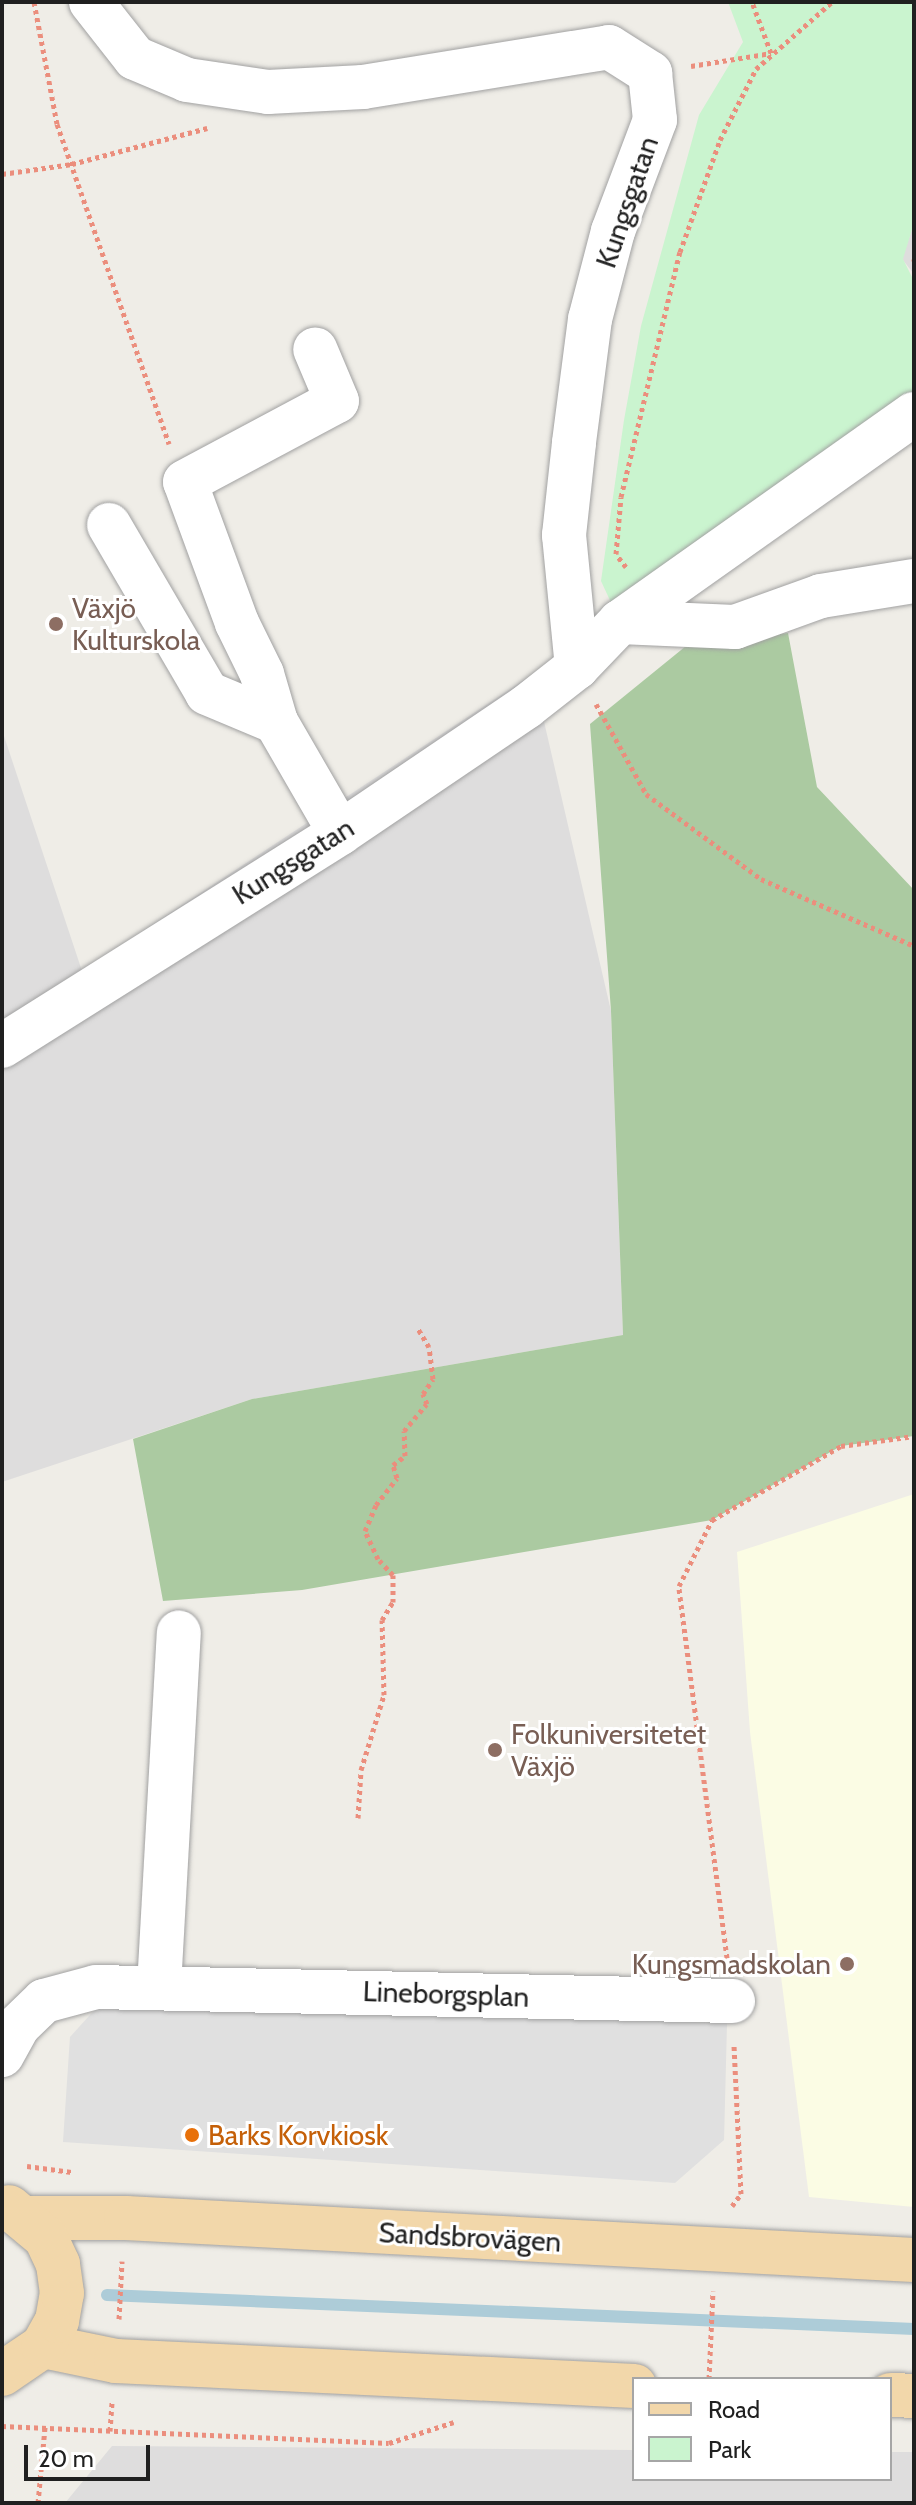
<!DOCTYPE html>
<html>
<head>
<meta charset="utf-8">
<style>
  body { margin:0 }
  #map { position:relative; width:916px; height:2505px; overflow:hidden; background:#efede7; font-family:Cabin,sans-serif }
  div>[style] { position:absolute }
  .residential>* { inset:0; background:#dedddd }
  .education>* { inset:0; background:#fbfce4 }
  .forest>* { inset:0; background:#abcaa1 }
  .park>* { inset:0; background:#caf4cf }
  .parking>* { inset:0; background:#e0e0e0 }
  .stream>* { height:12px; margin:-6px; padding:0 6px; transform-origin:6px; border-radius:6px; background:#adccd8 }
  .path>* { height:5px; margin-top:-2.5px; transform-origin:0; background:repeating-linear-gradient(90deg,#eb8e7d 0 4px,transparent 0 8px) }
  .roads { filter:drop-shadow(0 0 2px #a1a1a1) drop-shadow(0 0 2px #a1a1a1) }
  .minor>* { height:44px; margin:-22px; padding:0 22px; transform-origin:22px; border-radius:22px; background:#fff }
  .major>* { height:44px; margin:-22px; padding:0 22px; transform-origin:22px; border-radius:22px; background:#f2d7aa }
  .dots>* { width:22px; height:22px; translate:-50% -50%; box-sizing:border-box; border:4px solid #fff; border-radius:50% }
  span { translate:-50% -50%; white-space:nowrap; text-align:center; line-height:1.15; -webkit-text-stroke:6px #fff; paint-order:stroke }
  .street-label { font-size:28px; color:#202020 }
  .education-label { font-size:28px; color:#785e54 }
  .left { translate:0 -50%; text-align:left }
  .right { translate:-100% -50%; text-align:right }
  .food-label { font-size:28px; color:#c56008 }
  .frame { position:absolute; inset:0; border:4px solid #202020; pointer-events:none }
  .legend { position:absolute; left:632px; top:2377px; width:260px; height:104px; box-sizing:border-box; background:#fff; border:2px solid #a6a6a6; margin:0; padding:10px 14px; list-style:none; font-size:24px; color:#202020 }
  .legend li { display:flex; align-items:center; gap:16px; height:40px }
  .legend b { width:40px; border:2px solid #a6a6a6 }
  .scale { position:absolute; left:24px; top:2445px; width:126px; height:36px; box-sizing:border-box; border:4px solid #202020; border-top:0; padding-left:10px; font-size:24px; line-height:28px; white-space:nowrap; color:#202020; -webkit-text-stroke:6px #fff; paint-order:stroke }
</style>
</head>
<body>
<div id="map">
  <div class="residential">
    <div style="clip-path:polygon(914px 223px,914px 274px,902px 259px)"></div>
    <div style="clip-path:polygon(533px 674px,611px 1011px,623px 1335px,252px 1399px,2px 1482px,2px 730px,82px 971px)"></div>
    <div style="clip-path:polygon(112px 2446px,634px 2450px,634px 2479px,890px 2479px,890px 2452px,914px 2452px,914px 2503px,65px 2503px)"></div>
  </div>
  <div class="education">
    <div style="clip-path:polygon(914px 1494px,914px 2207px,809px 2197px,750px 1732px,737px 1552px)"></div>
  </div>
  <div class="forest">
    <div style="clip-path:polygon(788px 633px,817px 787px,914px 890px,914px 1436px,841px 1446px,712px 1520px,302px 1590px,163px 1601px,133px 1439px,252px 1399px,623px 1335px,611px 1011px,590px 724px,686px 646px)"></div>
  </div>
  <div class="park">
    <div style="clip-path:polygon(728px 2px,914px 2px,914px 223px,903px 259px,914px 281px,914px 414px,620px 622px,601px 581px,624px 420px,641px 326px,699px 115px,743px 42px)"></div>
  </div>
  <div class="parking">
    <div style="clip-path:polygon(98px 2006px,727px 2023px,724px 2140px,675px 2183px,63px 2142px,70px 2037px)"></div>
  </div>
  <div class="stream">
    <div style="left:107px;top:2295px;width:808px;rotate:2.41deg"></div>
  </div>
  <div class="path">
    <div style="left:34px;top:2px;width:124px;rotate:79.3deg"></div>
    <div style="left:57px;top:124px;width:339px;rotate:70.7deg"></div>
    <div style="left:691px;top:66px;width:81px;rotate:-9.2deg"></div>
    <div style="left:771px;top:53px;width:54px;rotate:-110.4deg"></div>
    <div style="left:2px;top:174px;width:71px;rotate:-8.1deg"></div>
    <div style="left:72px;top:164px;width:140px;rotate:-14.9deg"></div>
    <div style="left:914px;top:259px;width:2px;rotate:90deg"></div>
    <div style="left:626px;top:567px;width:16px;rotate:-128deg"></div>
    <div style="left:616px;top:554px;width:57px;rotate:-85deg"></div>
    <div style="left:621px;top:497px;width:252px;rotate:-76.5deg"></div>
    <div style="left:680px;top:252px;width:119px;rotate:-70.3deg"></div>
    <div style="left:720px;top:140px;width:80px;rotate:-63.1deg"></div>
    <div style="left:756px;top:69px;width:101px;rotate:-41.4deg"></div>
    <div style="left:596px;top:704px;width:103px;rotate:60.9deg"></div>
    <div style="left:646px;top:794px;width:143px;rotate:36.5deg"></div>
    <div style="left:761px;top:879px;width:167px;rotate:23.6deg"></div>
    <div style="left:358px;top:1818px;width:48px;rotate:-86.4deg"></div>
    <div style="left:361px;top:1770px;width:78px;rotate:-73deg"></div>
    <div style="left:384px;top:1695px;width:75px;rotate:-91.5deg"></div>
    <div style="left:382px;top:1620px;width:21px;rotate:-59deg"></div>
    <div style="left:393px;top:1602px;width:27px;rotate:-90deg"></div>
    <div style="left:393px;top:1575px;width:22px;rotate:-133deg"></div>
    <div style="left:378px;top:1559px;width:31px;rotate:-115deg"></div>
    <div style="left:365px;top:1531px;width:28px;rotate:-67deg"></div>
    <div style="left:376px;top:1505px;width:34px;rotate:-52deg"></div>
    <div style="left:397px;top:1478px;width:14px;rotate:-107deg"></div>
    <div style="left:393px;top:1465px;width:15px;rotate:-37deg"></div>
    <div style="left:405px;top:1456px;width:25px;rotate:-92deg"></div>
    <div style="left:404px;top:1431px;width:35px;rotate:-50deg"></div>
    <div style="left:427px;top:1404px;width:11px;rotate:-112deg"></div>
    <div style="left:423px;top:1394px;width:18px;rotate:-56deg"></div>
    <div style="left:433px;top:1379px;width:32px;rotate:-97deg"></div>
    <div style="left:429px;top:1347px;width:23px;rotate:-121deg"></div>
    <div style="left:727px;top:1958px;width:375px;rotate:-97.4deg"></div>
    <div style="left:679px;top:1586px;width:74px;rotate:-63.4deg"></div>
    <div style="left:712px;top:1520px;width:149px;rotate:-29.8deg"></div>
    <div style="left:841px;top:1446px;width:74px;rotate:-7.8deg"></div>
    <div style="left:27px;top:2166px;width:45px;rotate:7.6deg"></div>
    <div style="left:732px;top:2206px;width:15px;rotate:-53deg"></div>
    <div style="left:741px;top:2194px;width:151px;rotate:-92.7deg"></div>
    <div style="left:119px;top:2319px;width:58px;rotate:-87deg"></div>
    <div style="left:709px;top:2379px;width:88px;rotate:-87.4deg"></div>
    <div style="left:2px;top:2426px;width:387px;rotate:2.5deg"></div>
    <div style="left:389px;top:2443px;width:68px;rotate:-17.9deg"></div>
    <div style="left:110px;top:2431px;width:30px;rotate:-86deg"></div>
    <div style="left:38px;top:2503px;width:76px;rotate:-84.7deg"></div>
  </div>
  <div class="roads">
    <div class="minor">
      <div style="left:91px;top:2px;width:71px;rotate:51.8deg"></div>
      <div style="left:135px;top:58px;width:56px;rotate:22.9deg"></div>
      <div style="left:187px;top:80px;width:82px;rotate:8.4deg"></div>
      <div style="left:268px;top:92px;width:95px;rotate:-3deg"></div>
      <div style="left:363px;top:87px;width:249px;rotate:-9.2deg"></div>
      <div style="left:609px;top:47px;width:49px;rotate:32.4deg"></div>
      <div style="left:650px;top:73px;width:47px;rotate:83.9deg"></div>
      <div style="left:655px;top:120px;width:119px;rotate:110.7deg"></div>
      <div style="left:613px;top:231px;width:91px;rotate:104.6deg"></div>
      <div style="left:590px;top:319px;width:125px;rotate:97.4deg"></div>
      <div style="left:574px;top:443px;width:93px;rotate:96.2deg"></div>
      <div style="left:564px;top:535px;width:133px;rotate:84.4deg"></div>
      <div style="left:109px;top:525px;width:194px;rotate:59.7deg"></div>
      <div style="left:207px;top:693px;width:75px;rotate:22.8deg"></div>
      <div style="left:276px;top:722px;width:128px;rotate:60deg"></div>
      <div style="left:620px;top:622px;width:115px;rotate:2.5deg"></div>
      <div style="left:735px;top:627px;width:91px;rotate:-19.8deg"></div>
      <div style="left:821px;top:596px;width:94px;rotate:-9.2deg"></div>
      <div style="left:276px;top:722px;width:50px;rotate:-106.3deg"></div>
      <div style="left:262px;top:674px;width:57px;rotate:-116.1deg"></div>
      <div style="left:237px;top:623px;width:150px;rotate:-110.2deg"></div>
      <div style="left:185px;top:482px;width:172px;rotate:-28.1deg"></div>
      <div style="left:337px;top:401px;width:56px;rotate:-112.9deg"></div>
      <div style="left:2px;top:1046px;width:400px;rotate:-32.2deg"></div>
      <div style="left:340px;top:833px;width:225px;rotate:-34.1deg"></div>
      <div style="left:526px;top:707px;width:65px;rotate:-38.1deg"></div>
      <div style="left:577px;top:667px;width:62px;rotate:-46.3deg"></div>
      <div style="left:620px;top:622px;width:360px;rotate:-35.3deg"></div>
      <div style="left:159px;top:1987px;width:355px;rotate:-86.8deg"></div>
      <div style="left:2px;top:2055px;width:33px;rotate:-61deg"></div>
      <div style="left:18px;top:2026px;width:36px;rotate:-44deg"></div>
      <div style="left:44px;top:2001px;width:54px;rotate:-15.1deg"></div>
      <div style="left:96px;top:1987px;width:637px;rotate:1.26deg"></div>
    </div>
    <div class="major">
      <div style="left:27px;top:2218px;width:99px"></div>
      <div style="left:126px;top:2218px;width:789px;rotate:3.05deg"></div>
      <div style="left:43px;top:2346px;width:75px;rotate:11.6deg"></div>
      <div style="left:116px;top:2361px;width:519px;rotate:2.76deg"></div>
      <div style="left:2px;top:2374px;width:50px;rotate:-34.3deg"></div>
      <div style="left:43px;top:2346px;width:29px;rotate:-61deg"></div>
      <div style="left:57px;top:2321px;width:28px;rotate:-80deg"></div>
      <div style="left:62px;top:2293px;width:29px;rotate:-98deg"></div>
      <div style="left:58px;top:2264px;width:29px;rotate:-115deg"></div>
      <div style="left:46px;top:2238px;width:48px;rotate:-140deg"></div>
      <div style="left:890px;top:2395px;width:24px;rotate:2deg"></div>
    </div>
  </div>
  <div class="dots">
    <div style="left:56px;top:624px;background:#8d6e63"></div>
    <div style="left:495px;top:1750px;background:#8d6e63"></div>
    <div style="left:847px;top:1964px;background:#8d6e63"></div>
    <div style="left:192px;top:2135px;background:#e8710a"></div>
  </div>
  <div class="street-label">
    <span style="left:627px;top:202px;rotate:-71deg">Kungsgatan</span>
    <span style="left:293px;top:861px;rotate:-32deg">Kungsgatan</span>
    <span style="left:446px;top:1994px;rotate:2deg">Lineborgsplan</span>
    <span style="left:470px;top:2237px;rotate:3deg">Sandsbrovägen</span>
  </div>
  <div class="education-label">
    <span class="left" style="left:72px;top:624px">Växjö<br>Kulturskola</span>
    <span class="left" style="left:511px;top:1750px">Folkuniversitetet<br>Växjö</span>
    <span class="right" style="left:831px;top:1964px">Kungsmadskolan</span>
  </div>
  <div class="food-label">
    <span class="left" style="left:208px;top:2135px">Barks Korvkiosk</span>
  </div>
  <div class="frame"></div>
  <ul class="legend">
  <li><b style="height:10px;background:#f2d7aa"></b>Road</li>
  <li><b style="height:22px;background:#caf4cf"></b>Park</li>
  </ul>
  <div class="scale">20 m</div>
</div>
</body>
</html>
